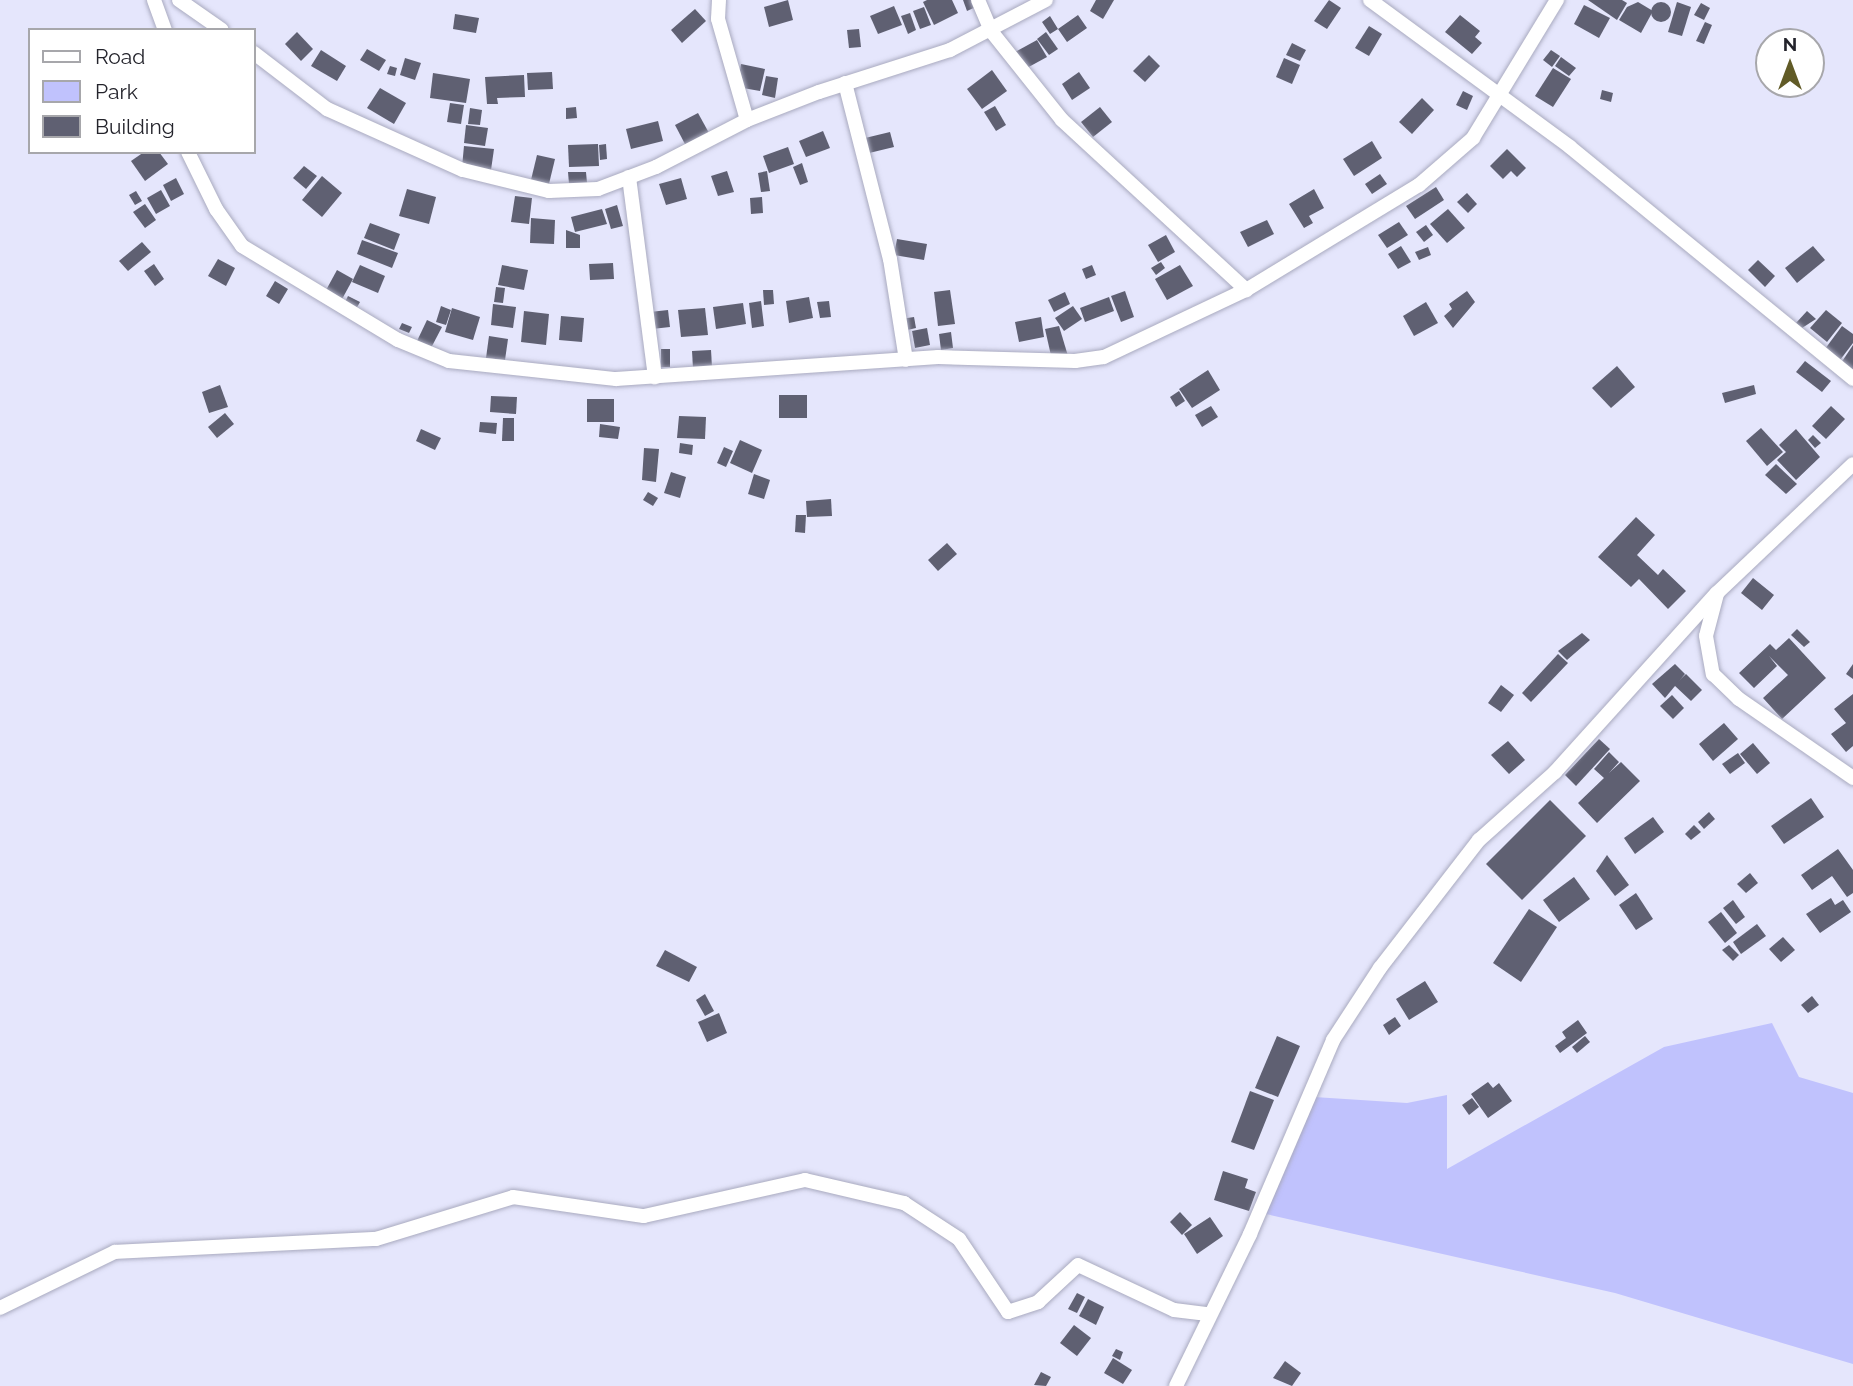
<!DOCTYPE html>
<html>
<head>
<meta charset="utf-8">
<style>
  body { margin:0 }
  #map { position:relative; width:1853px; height:1386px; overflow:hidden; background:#e5e6fc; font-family:Raleway,sans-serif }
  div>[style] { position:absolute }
  .green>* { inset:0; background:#c0c2fd }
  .building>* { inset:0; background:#5f6072 }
  .round { border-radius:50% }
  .roads { filter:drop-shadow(0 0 2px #a9aabf) drop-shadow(0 0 2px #a9aabf) }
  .street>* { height:14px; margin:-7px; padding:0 7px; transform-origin:7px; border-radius:7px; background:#fff }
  span { translate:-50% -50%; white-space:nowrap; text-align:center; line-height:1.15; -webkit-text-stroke:7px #fff; paint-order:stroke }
  .legend { position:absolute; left:28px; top:28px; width:228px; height:126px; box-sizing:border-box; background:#fff; border:2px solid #a7a7ab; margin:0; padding:9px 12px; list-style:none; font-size:21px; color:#24242c }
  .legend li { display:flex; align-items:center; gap:14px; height:35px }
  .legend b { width:35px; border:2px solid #a7a7ab }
  .north { position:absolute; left:1755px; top:28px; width:70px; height:70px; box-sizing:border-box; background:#fff; border:2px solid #a7a7ab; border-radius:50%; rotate:0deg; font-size:19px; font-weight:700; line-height:28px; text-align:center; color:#24242c }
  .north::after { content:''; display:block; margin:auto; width:24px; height:32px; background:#615b27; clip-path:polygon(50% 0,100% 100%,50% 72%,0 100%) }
</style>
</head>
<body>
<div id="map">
  <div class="green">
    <div style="clip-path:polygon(1772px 1023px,1799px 1077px,1853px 1093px,1853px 1364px,1615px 1293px,1266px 1214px,1314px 1097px,1407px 1103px,1447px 1095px,1447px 1169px,1664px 1047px)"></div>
  </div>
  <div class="building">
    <div style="clip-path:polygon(788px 0,793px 20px,769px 27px,764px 7px)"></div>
    <div style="clip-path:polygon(927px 0,952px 0,958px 13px,934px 25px,923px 2px)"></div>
    <div style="clip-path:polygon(963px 0,976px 0,978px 6px,967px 11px)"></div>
    <div style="clip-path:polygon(1096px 0,1114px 0,1103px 19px,1090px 11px)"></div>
    <div style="clip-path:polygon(1329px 0,1341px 8px,1327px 29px,1314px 21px)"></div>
    <div style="clip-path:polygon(1588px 0,1622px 0,1627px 3px,1617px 20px)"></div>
    <div style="clip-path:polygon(1638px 2px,1653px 11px,1641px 33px,1619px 20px,1627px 7px)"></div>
    <div style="clip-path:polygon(1677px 2px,1691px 7px,1682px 36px,1668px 32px)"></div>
    <div class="round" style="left:1651px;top:2px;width:20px;height:20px"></div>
    <div style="clip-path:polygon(1701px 3px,1710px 8px,1704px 20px,1694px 15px)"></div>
    <div style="clip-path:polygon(1584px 5px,1610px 18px,1599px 38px,1574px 24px)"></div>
    <div style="clip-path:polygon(894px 6px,902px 25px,878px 34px,870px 16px)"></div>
    <div style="clip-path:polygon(924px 7px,931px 25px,920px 29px,913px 11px)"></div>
    <div style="clip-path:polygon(695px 9px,706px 21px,682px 43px,671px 30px)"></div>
    <div style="clip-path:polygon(910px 13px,916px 30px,908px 34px,901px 16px)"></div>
    <div style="clip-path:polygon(455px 14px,479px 18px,476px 33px,453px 29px)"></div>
    <div style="clip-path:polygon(1078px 15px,1087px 28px,1067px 42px,1058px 29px,1050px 34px,1042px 22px,1050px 16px,1058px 29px)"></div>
    <div style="clip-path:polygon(1460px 15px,1480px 31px,1475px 37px,1482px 43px,1472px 54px,1445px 32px)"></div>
    <div style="clip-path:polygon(1705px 22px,1712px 25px,1704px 44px,1696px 41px)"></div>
    <div style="clip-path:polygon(1369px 26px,1382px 34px,1369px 56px,1355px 48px)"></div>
    <div style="clip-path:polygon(859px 29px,861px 47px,849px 48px,847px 30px)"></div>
    <div style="clip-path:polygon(297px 32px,313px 49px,301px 61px,285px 44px)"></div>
    <div style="clip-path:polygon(1046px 32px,1058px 49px,1049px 55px,1037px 39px)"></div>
    <div style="clip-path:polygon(1037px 40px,1047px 57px,1025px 69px,1015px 52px)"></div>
    <div style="clip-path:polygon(1292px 43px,1306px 50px,1300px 61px,1286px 55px)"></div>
    <div style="clip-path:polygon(367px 49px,386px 60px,379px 71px,360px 60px)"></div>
    <div style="clip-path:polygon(321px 50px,346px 66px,337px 81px,311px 66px)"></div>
    <div style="clip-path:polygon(1551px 50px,1560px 56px,1552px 67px,1543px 60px)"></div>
    <div style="clip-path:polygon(1149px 55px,1160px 66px,1145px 82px,1133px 71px)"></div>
    <div style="clip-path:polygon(1561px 57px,1576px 68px,1569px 76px,1555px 66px)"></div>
    <div style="clip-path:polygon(405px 58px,421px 63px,415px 80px,400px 75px)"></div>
    <div style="clip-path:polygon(1284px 58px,1300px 65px,1292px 84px,1276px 77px)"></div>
    <div style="clip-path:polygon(741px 64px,765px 69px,760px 91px,737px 87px)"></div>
    <div style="clip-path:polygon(390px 66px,397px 68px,395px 76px,387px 74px)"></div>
    <div style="clip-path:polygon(1553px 68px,1571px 79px,1553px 107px,1535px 96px)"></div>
    <div style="clip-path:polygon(992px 70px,1007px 91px,982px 109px,967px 89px)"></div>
    <div style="clip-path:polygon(552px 72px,553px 89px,528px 90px,527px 73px)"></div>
    <div style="clip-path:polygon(1079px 72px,1090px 88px,1072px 100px,1062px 84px)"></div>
    <div style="clip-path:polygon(433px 73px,470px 79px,466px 103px,430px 98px)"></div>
    <div style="clip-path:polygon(524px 75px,525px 97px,497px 98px,498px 104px,487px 104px,485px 77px)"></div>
    <div style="clip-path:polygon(766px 76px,778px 78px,775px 98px,762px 95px)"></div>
    <div style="clip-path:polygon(380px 88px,406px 103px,394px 124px,367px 108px)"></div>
    <div style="clip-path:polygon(1602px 90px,1613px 93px,1611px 102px,1600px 99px)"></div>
    <div style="clip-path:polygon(1463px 91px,1473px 96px,1467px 110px,1456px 105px)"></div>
    <div style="clip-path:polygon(1422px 98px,1434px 110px,1412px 134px,1399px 122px)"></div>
    <div style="clip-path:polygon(450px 103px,464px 105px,461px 124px,447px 122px)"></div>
    <div style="clip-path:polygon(995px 106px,1006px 125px,996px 131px,984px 112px)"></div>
    <div style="clip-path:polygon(576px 107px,577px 118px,566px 119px,566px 108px)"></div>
    <div style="clip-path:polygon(1100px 107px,1112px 122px,1093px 137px,1081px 122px)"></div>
    <div style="clip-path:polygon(470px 108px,482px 110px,480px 125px,468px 124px)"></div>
    <div style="clip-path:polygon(698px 113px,709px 133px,686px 146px,675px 125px)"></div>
    <div style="clip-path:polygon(658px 121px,663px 141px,631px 149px,626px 129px)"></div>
    <div style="clip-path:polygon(466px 125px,488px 128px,485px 146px,464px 143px)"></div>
    <div style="clip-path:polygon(823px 131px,830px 148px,806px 157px,799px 141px)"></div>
    <div style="clip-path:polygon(890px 132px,894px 147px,865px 154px,861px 139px)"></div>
    <div style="clip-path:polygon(1372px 141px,1382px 158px,1354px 176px,1343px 159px)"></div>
    <div style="clip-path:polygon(598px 144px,599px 166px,569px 167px,568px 145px)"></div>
    <div style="clip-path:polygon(606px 144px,607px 159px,600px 160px,599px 145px)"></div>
    <div style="clip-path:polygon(464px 146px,494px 149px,491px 170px,462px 167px)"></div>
    <div style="clip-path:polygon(788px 147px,794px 164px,769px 173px,763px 156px)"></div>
    <div style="clip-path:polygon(1507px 149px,1526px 168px,1517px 177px,1511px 171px,1503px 179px,1490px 166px)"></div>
    <div style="clip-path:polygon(144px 152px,159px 152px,168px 164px,145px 181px,131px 161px)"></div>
    <div style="clip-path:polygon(537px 155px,555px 159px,548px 188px,530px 184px)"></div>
    <div style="clip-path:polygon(802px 163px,808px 182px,800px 185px,793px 167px)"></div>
    <div style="clip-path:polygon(304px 166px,317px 176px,306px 189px,293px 178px)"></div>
    <div style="clip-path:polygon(727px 171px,734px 192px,718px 196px,711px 176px)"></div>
    <div style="clip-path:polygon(767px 171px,770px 191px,761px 192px,758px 173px)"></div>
    <div style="clip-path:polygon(568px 172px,586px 172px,587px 183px,569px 184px)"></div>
    <div style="clip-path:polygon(1380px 174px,1387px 184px,1372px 194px,1365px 184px)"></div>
    <div style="clip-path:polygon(322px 176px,342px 193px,322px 217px,302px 200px)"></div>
    <div style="clip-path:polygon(176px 178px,184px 194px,171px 201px,163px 185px)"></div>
    <div style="clip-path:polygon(681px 178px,687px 199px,666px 205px,659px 184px)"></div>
    <div style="clip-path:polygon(1436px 187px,1444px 200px,1415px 219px,1406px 206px)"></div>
    <div style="clip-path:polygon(407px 189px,436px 197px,429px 224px,399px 216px)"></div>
    <div style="clip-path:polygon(1314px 189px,1324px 208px,1309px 216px,1313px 223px,1304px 228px,1289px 204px)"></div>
    <div style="clip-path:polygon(161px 190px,170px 206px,156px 214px,147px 198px)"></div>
    <div style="clip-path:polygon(136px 191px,142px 201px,135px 205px,129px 195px)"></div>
    <div style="clip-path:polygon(1467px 193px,1477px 204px,1468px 213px,1457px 202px)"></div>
    <div style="clip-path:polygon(515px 196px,532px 198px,529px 224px,511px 222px)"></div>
    <div style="clip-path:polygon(762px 197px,763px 213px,751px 214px,750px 198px)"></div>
    <div style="clip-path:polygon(145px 204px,156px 220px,145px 228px,133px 212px)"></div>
    <div style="clip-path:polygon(617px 205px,623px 226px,611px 229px,605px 209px)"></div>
    <div style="clip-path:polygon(602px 209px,607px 224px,575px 232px,571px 217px)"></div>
    <div style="clip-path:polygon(1448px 209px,1465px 228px,1447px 243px,1430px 224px)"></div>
    <div style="clip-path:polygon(531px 218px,555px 220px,554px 244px,530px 243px)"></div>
    <div style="clip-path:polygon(1267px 220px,1274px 234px,1248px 247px,1240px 232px)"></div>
    <div style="clip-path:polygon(1399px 222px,1408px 235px,1387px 248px,1378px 235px)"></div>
    <div style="clip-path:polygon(370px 223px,400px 234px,394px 250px,364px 238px)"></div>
    <div style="clip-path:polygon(1426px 225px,1433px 235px,1424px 242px,1416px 232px)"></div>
    <div style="clip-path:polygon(566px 230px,580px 235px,580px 248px,566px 248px)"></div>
    <div style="clip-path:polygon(1166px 235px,1175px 252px,1158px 262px,1148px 245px)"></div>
    <div style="clip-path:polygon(897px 239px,927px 244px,924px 260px,894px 255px)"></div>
    <div style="clip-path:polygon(362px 240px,398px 253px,392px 268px,357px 254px)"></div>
    <div style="clip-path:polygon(142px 242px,151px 252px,128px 271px,119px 261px)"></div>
    <div style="clip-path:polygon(1401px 246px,1411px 262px,1398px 269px,1388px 254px)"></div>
    <div style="clip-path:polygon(1813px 246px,1825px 260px,1797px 283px,1785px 268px)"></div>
    <div style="clip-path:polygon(1428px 247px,1431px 255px,1419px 260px,1415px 252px)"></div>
    <div style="clip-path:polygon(218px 259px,235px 268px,226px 286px,208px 276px)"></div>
    <div style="clip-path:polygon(1758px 260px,1775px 276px,1765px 287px,1748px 270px)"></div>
    <div style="clip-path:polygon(1161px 262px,1165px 268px,1156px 275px,1151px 268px)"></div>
    <div style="clip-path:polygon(613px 263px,614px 279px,590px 280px,589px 264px)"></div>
    <div style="clip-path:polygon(154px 264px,164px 279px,155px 286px,144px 271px)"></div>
    <div style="clip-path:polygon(360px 265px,385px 276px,378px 293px,352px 282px)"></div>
    <div style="clip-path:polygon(502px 265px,528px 270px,524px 290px,498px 285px)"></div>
    <div style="clip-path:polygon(1092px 265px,1096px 275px,1086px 279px,1082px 269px)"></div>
    <div style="clip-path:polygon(1180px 265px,1193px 286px,1167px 300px,1155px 279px)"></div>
    <div style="clip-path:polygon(337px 270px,353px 279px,341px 301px,325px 292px)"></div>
    <div style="clip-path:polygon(275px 281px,288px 289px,279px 304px,266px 296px)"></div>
    <div style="clip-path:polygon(496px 287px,505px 288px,503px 303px,494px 302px)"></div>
    <div style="clip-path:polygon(763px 290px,773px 290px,774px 304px,764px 305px)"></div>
    <div style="clip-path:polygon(950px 290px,955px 324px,938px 326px,934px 292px)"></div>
    <div style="clip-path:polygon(1125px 291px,1134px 317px,1121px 322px,1111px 296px)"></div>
    <div style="clip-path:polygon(1467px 291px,1475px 302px,1453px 328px,1444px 316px,1452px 309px,1449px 304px)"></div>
    <div style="clip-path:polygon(1065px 292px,1070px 304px,1054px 312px,1048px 300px)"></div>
    <div style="clip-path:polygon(348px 296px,360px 302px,356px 309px,345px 302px)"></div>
    <div style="clip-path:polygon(809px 297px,813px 318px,789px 323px,786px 301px)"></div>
    <div style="clip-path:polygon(1109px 297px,1114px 311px,1085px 322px,1080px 308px)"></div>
    <div style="clip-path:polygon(761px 301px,764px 326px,752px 328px,749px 303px)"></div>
    <div style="clip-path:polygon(829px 301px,831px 317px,820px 318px,817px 302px)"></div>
    <div style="clip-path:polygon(1426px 302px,1438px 323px,1414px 336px,1403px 316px)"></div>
    <div style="clip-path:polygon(743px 303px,746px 324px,716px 329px,713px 307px)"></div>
    <div style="clip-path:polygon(493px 304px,516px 307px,513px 328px,491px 325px)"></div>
    <div style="clip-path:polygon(441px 306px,451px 310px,446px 325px,436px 322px)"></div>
    <div style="clip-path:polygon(1073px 306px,1082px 319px,1064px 331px,1055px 318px)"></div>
    <div style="clip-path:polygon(452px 308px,480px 317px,473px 340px,445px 332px)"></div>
    <div style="clip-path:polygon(705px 308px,708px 335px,681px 337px,678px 310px)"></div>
    <div style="clip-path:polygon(668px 310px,670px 327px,652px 329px,650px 312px)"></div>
    <div style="clip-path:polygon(1826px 310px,1842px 323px,1827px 342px,1810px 328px)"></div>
    <div style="clip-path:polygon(524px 311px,549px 314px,546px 345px,521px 342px)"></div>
    <div style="clip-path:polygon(1807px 311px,1816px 319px,1802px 328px,1796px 323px)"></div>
    <div style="clip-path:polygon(561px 316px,584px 318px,582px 342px,559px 340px)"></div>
    <div style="clip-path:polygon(914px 317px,916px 328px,903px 331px,901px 319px)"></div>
    <div style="clip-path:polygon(1041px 317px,1044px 337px,1019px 342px,1015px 322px)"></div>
    <div style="clip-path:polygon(427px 320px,442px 327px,431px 348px,417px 341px)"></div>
    <div style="clip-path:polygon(402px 323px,412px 327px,409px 333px,399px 329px)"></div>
    <div style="clip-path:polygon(1059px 326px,1068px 356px,1052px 360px,1045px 329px)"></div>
    <div style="clip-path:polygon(1842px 326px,1853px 334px,1853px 343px,1837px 364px,1822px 353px)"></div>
    <div style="clip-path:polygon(927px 328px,930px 345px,915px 348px,912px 331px)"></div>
    <div style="clip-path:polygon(951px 332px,953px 348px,941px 350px,939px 334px)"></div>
    <div style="clip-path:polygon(489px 336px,508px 339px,505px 360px,486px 358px)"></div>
    <div style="clip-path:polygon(1853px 345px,1853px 376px,1839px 366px)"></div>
    <div style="clip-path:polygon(661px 349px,670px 349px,670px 367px,661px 367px)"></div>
    <div style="clip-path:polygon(711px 350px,712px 367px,693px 368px,692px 351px)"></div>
    <div style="clip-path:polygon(1805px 361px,1831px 381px,1822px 392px,1796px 372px)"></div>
    <div style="clip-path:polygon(1617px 366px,1635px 387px,1611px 408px,1592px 388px)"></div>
    <div style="clip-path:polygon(1208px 370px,1220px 390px,1192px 408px,1179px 389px)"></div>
    <div style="clip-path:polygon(220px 385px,228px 407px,209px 413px,202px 392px)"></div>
    <div style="clip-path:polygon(1754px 385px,1756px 394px,1725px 403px,1722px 393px)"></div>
    <div style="clip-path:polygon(1179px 391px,1185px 401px,1176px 407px,1170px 397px)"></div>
    <div style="clip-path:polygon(779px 395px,807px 395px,807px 418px,779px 418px)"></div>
    <div style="clip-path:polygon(491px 396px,517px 397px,516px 414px,490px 412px)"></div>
    <div style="clip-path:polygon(587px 399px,614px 399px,614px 422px,587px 422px)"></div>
    <div style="clip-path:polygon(1211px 406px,1218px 417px,1202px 427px,1195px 415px)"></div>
    <div style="clip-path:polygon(1831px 406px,1845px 419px,1826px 439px,1812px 426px)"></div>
    <div style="clip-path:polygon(225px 413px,234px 424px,217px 438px,208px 427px)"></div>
    <div style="clip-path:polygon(679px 416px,706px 417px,705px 439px,677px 438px)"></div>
    <div style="clip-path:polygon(503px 418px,514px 418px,514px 441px,502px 441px)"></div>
    <div style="clip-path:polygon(480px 422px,497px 423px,496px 434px,479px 432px)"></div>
    <div style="clip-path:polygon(600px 424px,620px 427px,618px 439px,599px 437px)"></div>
    <div style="clip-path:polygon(1761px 428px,1783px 452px,1767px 466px,1746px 441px)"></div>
    <div style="clip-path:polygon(421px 429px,441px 438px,435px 450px,416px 441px)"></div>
    <div style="clip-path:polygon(1796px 429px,1820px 457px,1796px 480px,1777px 460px,1786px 452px,1779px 445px)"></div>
    <div style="clip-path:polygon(1813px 435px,1821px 443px,1815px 448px,1808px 440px)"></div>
    <div style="clip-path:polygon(740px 440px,762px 450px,752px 473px,730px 463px)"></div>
    <div style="clip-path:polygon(680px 443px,693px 445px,692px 455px,679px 453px)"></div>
    <div style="clip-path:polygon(724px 447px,733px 451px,726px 467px,717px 463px)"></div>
    <div style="clip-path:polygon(644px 448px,659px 449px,656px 482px,642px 480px)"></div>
    <div style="clip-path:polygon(1776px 464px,1797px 484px,1786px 494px,1765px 475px)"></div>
    <div style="clip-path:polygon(671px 472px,686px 477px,680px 498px,664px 493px)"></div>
    <div style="clip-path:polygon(754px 474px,770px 480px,764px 499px,748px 494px)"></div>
    <div style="clip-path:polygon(648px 492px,658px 498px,653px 506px,643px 500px)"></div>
    <div style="clip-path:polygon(831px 499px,832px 516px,807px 517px,806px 501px)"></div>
    <div style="clip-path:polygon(796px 515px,806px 515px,805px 533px,795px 532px)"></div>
    <div style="clip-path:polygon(1636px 517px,1655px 535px,1637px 555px,1658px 575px,1663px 569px,1686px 591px,1668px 609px,1639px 579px,1631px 587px,1598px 557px)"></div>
    <div style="clip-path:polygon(947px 543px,957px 554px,938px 571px,928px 560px)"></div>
    <div style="clip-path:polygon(1753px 578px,1774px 595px,1762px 610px,1741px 593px)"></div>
    <div style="clip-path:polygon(1797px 629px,1810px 642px,1804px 647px,1791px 635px)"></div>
    <div style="clip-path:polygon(1582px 633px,1590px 640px,1567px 660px,1558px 651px)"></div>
    <div style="clip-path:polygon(1789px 638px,1826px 678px,1782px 719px,1763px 698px,1788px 675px,1769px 656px,1777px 666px,1754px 688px,1739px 673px,1770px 644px,1776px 650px)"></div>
    <div style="clip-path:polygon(1558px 654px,1568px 663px,1531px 702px,1522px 693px)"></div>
    <div style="clip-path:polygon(1675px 664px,1685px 674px,1665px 698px,1652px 684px)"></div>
    <div style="clip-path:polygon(1853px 664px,1853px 679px,1846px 674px)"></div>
    <div style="clip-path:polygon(1686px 674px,1702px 690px,1691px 701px,1674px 685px)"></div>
    <div style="clip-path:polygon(1501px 685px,1514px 695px,1501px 712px,1488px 703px)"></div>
    <div style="clip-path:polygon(1853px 694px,1853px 746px,1846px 752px,1831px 734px,1846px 723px,1834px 709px)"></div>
    <div style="clip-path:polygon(1672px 695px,1684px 708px,1673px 719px,1660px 706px)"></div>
    <div style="clip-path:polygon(1724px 723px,1738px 739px,1713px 761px,1699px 744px)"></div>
    <div style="clip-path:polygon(1599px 739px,1610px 749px,1576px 786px,1565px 775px)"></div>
    <div style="clip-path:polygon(1508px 741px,1525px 760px,1509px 774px,1491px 755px)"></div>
    <div style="clip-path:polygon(1753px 743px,1770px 763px,1757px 774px,1740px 754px)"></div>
    <div style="clip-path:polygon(1609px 752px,1619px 762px,1609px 773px,1621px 762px,1640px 781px,1597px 823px,1578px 803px,1604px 778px,1594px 769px)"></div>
    <div style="clip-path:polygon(1738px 753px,1745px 763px,1730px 774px,1722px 764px)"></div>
    <div style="clip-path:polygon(1811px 798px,1824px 817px,1784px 844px,1771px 826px)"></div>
    <div style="clip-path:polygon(1550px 800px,1586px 836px,1522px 900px,1486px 864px)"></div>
    <div style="clip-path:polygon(1709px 812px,1715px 819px,1704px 829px,1698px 822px)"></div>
    <div style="clip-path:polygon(1653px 817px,1664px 832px,1635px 854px,1624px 838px)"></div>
    <div style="clip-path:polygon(1694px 825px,1701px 832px,1691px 840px,1685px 834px)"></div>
    <div style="clip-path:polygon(1838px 849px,1853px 870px,1853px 893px,1847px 897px,1832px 876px,1812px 890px,1801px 875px)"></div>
    <div style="clip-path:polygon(1607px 855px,1629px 885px,1615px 896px,1596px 871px)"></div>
    <div style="clip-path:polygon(1750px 873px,1758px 883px,1746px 893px,1737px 884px)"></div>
    <div style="clip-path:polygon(1574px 877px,1590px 899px,1559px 922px,1543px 900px)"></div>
    <div style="clip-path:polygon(1636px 893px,1653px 919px,1636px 930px,1619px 905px)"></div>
    <div style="clip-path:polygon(1831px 898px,1835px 905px,1843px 900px,1851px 912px,1820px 933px,1806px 914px)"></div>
    <div style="clip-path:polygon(1733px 900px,1745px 917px,1736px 924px,1723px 908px)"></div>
    <div style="clip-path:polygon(1529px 909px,1557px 927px,1521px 982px,1493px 963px)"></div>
    <div style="clip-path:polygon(1721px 912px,1737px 933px,1725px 943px,1708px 922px)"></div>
    <div style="clip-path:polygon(1757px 924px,1766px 936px,1741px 954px,1733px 942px)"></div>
    <div style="clip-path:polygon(1783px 937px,1795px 950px,1781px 962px,1769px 949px)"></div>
    <div style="clip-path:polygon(1729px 945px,1739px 955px,1733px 961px,1722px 950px)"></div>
    <div style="clip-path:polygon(665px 950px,697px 967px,689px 982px,656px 966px)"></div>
    <div style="clip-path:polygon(1425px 981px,1438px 1002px,1409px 1020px,1396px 999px)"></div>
    <div style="clip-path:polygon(705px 994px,714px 1011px,705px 1016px,696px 1000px)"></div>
    <div style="clip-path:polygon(1812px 996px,1819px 1005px,1808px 1013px,1801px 1005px)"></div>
    <div style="clip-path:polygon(719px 1013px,727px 1033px,707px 1042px,698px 1022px)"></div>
    <div style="clip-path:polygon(1395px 1017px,1401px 1026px,1389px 1035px,1383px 1025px)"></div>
    <div style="clip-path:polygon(1578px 1020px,1587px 1033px,1560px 1053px,1555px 1046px,1566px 1038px,1562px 1032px)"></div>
    <div style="clip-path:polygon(1277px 1036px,1300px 1046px,1278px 1097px,1255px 1088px)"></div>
    <div style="clip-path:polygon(1585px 1036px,1590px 1042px,1577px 1053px,1572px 1047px)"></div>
    <div style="clip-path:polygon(1488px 1082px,1493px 1088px,1499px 1083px,1512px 1101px,1488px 1118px,1471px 1094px)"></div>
    <div style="clip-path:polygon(1250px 1091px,1274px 1100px,1254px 1150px,1231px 1142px)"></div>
    <div style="clip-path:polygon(1472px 1098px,1479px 1107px,1469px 1115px,1462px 1105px)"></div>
    <div style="clip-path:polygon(1223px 1171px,1248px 1179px,1245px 1188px,1256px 1192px,1249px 1211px,1214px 1200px)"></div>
    <div style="clip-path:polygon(1180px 1212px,1192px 1225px,1182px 1235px,1170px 1222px)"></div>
    <div style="clip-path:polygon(1210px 1217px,1223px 1236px,1197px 1254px,1184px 1234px)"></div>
    <div style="clip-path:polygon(1077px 1293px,1085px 1297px,1077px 1313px,1068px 1309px)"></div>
    <div style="clip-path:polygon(1088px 1299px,1104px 1307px,1096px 1325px,1079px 1316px)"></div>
    <div style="clip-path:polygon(1074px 1325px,1091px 1338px,1077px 1356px,1060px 1343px)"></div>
    <div style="clip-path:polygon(1116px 1349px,1123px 1352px,1120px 1360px,1112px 1356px)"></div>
    <div style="clip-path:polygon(1113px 1358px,1132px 1370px,1123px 1384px,1104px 1373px)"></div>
    <div style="clip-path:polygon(1285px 1361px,1301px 1373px,1292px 1386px,1273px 1378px)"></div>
    <div style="clip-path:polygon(1041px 1372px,1051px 1377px,1046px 1386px,1034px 1385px)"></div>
  </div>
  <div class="roads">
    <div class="street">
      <div style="left:154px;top:0;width:32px;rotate:70deg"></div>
      <div style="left:179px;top:0;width:52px;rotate:34.9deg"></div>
      <div style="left:719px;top:0;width:19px;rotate:93deg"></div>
      <div style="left:718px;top:19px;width:105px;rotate:74deg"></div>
      <div style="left:978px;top:0;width:34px;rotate:67deg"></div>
      <div style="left:991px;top:31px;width:114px;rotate:51.4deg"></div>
      <div style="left:1062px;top:120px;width:251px;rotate:42.7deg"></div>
      <div style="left:1370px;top:0;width:248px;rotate:36.3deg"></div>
      <div style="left:1570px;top:147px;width:366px;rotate:39.3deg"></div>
      <div style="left:254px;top:53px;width:92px;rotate:37.5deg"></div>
      <div style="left:327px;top:109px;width:149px;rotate:24.2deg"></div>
      <div style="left:463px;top:170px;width:89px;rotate:13.7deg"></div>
      <div style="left:549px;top:191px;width:49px;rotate:-2.3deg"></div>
      <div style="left:598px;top:189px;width:62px;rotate:-20.8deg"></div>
      <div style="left:656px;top:167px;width:102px;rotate:-27.3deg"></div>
      <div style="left:747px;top:120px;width:77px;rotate:-21.3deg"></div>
      <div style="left:819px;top:92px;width:138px;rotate:-17.8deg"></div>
      <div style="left:950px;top:50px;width:108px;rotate:-27.5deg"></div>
      <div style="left:845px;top:83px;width:182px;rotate:75.7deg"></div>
      <div style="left:890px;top:259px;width:102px;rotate:81deg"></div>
      <div style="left:188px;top:152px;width:64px;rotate:63.8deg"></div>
      <div style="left:216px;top:209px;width:45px;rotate:54.9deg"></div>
      <div style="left:242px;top:246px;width:182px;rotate:31.1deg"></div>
      <div style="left:398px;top:340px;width:55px;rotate:22.4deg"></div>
      <div style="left:449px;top:361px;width:168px;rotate:6.2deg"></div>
      <div style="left:616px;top:379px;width:323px;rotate:-3.9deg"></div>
      <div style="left:938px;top:357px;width:137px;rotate:1.7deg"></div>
      <div style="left:1075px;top:361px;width:29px;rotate:-8deg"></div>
      <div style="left:1104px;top:357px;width:157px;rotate:-25.3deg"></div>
      <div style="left:1246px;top:290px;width:202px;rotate:-31.3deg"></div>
      <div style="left:1419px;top:185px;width:72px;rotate:-41deg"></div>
      <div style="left:1473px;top:138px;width:162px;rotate:-58.7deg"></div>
      <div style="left:629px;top:177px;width:202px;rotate:82.6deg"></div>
      <div style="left:1717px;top:594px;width:43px;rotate:104.7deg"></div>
      <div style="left:1706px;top:636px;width:39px;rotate:80deg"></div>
      <div style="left:1713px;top:674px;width:36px;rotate:44deg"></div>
      <div style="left:1739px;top:699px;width:139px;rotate:34.7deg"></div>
      <div style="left:0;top:1308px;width:128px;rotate:-26deg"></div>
      <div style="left:115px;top:1252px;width:261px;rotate:-2.9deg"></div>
      <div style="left:376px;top:1239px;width:143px;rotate:-17deg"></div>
      <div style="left:513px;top:1197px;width:132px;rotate:8.3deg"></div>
      <div style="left:644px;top:1216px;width:165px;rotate:-12.6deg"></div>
      <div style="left:805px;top:1180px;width:102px;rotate:13.1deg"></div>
      <div style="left:904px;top:1203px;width:66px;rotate:33.2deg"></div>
      <div style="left:959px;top:1239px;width:88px;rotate:56.1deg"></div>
      <div style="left:1008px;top:1312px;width:32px;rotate:-18deg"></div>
      <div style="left:1038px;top:1302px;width:54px;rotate:-42.8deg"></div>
      <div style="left:1078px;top:1265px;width:106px;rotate:25.1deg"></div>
      <div style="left:1174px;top:1310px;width:34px;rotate:7deg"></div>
      <div style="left:1176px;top:1386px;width:169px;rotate:-64deg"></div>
      <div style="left:1250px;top:1234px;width:211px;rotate:-66.8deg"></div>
      <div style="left:1333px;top:1040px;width:86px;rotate:-56.9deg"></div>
      <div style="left:1380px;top:968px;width:162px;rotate:-52.3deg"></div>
      <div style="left:1479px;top:840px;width:102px;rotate:-41.8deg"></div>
      <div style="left:1555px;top:772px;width:241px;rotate:-47.9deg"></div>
      <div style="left:1717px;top:593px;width:187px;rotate:-43.5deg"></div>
    </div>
  </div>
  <ul class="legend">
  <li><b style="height:9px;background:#fff"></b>Road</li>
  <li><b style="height:19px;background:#c0c2fd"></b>Park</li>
  <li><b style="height:19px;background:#5f6072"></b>Building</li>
  </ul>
  <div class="north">N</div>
</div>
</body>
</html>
